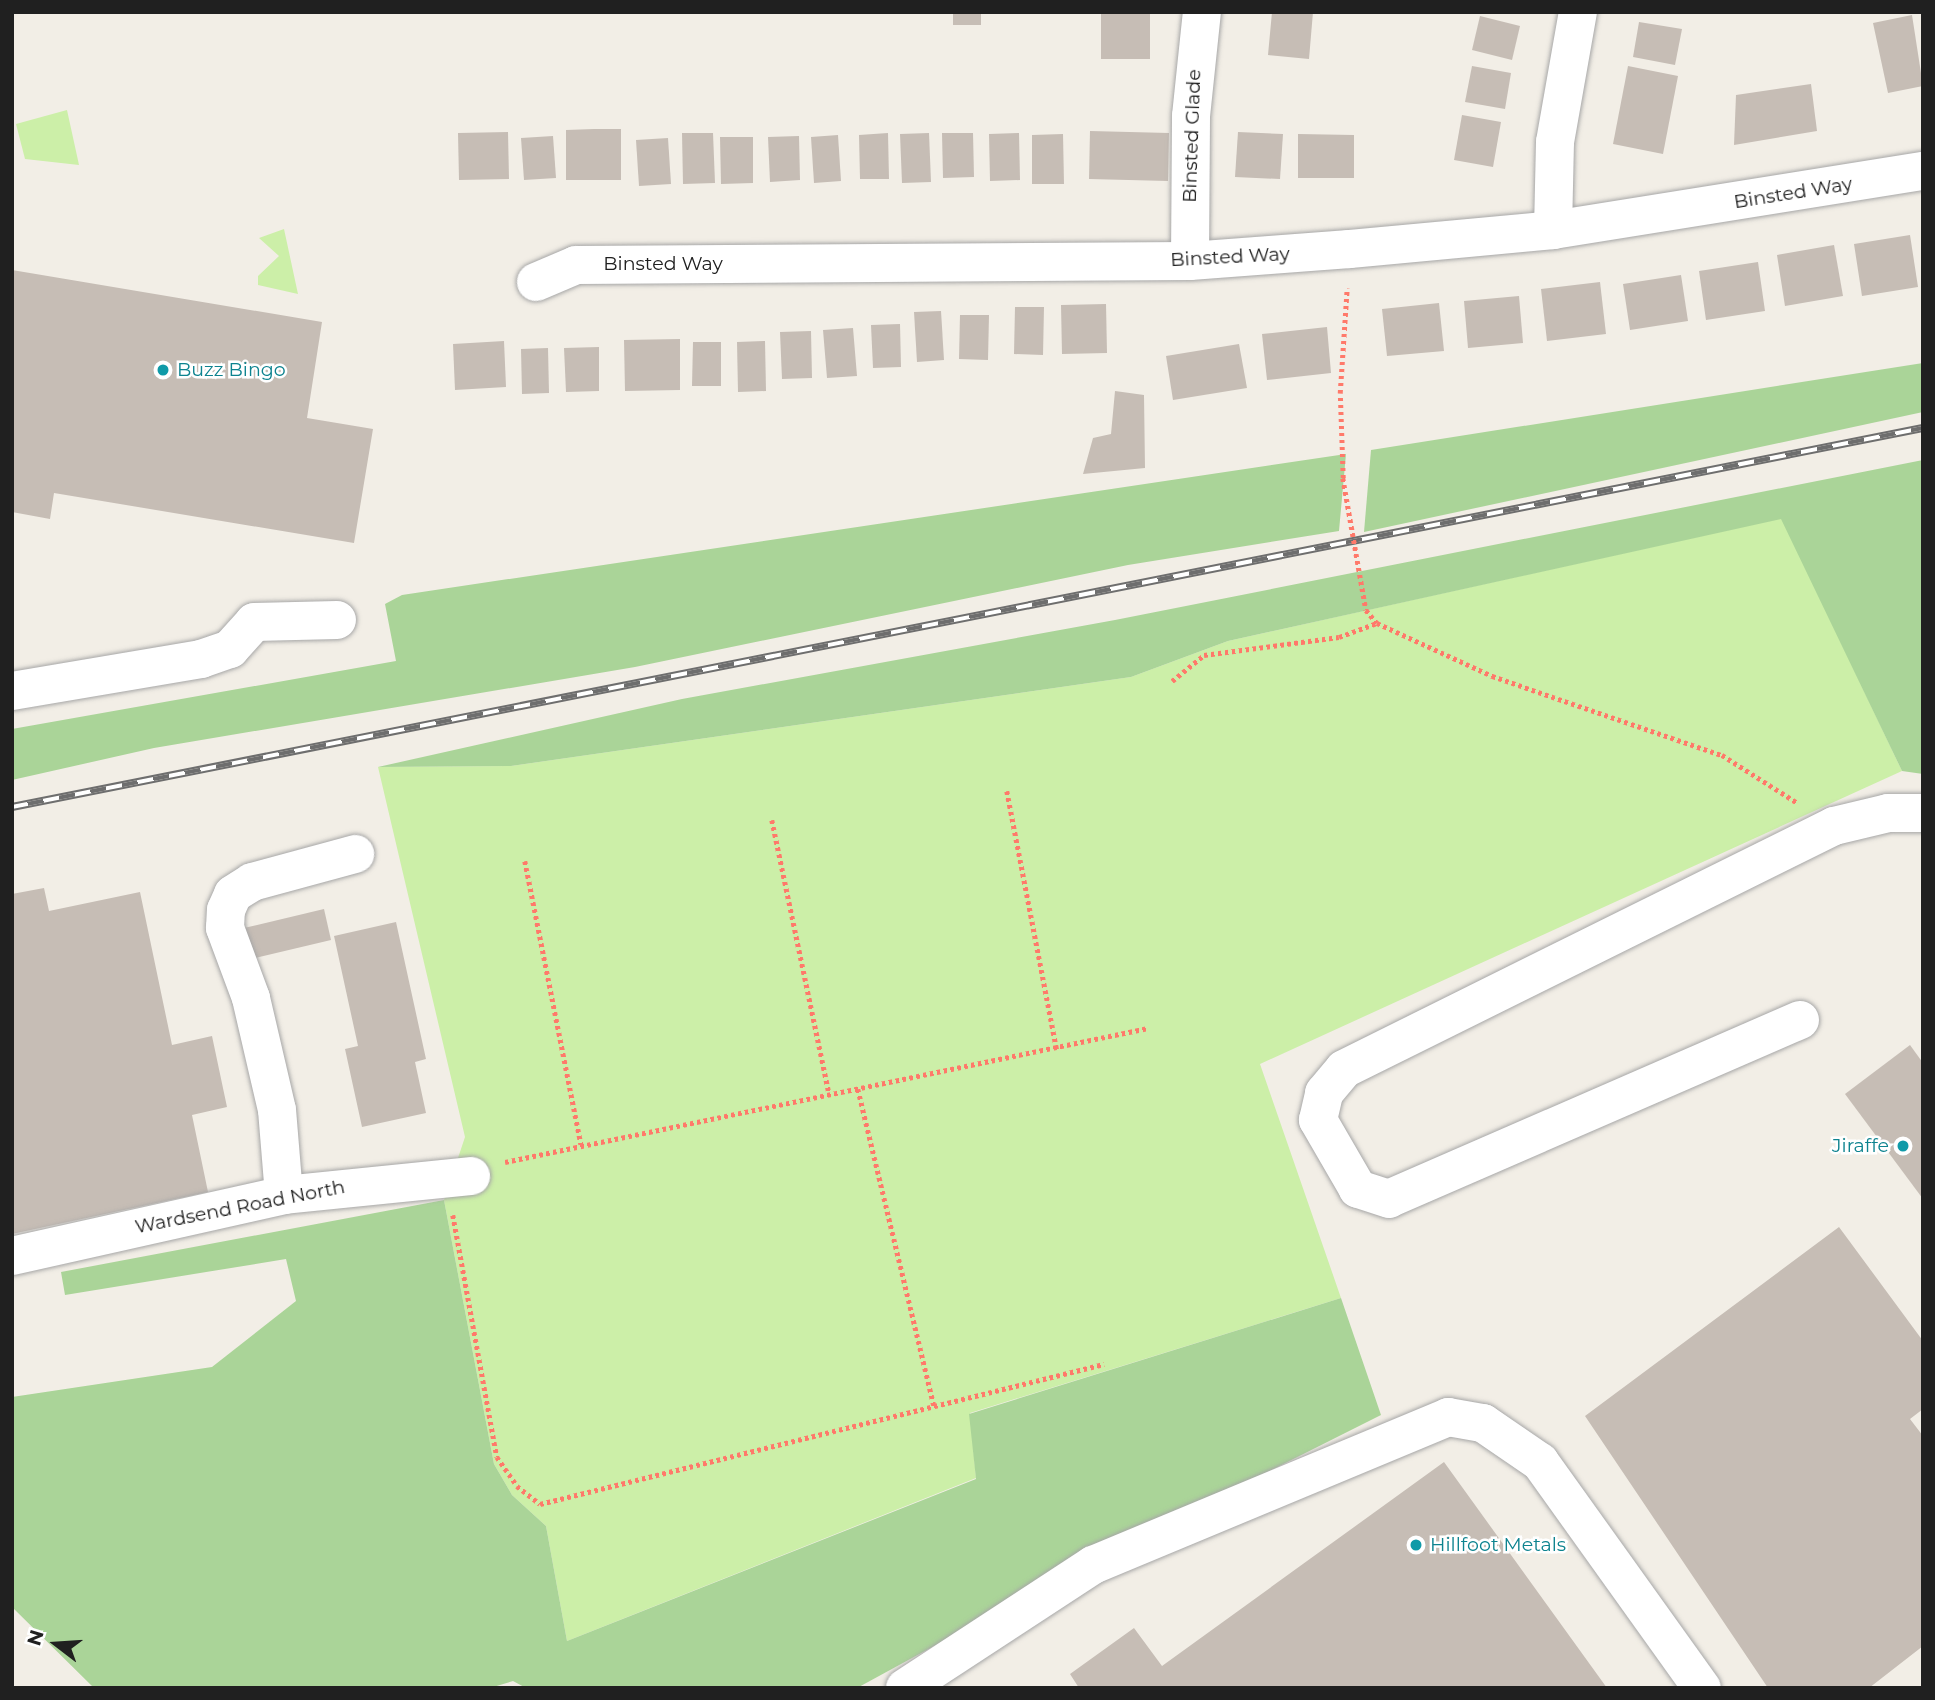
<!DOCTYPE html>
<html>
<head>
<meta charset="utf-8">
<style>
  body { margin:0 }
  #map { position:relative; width:1935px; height:1700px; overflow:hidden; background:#f2eee6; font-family:Montserrat,sans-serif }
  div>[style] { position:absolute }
  .grass>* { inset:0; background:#ccefa8 }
  .forest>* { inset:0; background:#aad498 }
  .building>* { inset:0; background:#c6bdb5 }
  .path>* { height:4.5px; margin-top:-2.25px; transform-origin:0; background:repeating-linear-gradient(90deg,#ff796a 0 3.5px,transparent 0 7px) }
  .roads { filter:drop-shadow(0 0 2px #a7a7a7) drop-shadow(0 0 2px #a7a7a7) }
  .minor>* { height:38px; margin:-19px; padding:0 19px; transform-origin:19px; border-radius:19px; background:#fff }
  .rail>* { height:8px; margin-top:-4px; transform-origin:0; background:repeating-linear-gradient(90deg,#fff 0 16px,#6e6e6e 0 32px); box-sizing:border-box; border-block:2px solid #6e6e6e }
  .path-bridge>* { height:4.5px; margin-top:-2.25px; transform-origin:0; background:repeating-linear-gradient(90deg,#ff796a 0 3.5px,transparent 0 7px) }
  .dots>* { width:19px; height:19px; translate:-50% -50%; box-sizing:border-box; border:4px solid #fff; border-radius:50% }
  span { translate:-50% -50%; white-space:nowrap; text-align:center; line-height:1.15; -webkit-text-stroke:5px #fff; paint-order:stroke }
  .street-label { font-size:19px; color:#202020 }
  .culture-label { font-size:19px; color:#0d838f }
  .left { translate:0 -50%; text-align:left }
  .right { translate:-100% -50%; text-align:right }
  .frame { position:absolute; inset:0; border:14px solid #202020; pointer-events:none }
  .north { position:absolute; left:21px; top:1609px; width:70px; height:70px; -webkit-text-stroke:5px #fff; paint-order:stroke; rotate:287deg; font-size:19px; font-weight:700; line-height:28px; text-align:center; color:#202020 }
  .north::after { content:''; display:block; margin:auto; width:24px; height:32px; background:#202020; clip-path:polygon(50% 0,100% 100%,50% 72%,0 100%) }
</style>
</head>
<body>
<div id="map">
  <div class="grass">
    <div style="clip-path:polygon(67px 110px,79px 165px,25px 159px,16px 124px)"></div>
    <div style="clip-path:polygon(284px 229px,298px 294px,258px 285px,258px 276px,279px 256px,259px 238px)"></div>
    <div style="clip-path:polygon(1782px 518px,1902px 771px,1260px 1064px,1341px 1298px,970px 1413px,976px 1478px,567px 1641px,546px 1526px,512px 1495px,494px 1464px,444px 1200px,465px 1137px,378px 767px,511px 766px,1131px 677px,1228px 641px)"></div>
  </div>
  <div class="forest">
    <div style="clip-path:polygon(1923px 363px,1923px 412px,1364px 532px,1371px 450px)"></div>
    <div style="clip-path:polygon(1346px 454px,1339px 531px,1128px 565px,635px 667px,154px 748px,12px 780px,12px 729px,396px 661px,385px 604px,402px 595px)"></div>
    <div style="clip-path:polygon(1923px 460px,1923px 774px,1902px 771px,1781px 519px,1228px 641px,1131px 677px,511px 766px,378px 767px,682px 699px,1115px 620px)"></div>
    <div style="clip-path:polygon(444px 1200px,494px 1464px,512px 1495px,546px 1526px,567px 1641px,976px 1479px,969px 1414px,1341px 1298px,1381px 1415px,1090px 1561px,857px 1688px,526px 1688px,513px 1681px,490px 1688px,94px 1688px,12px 1607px,12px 1397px,212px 1367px,296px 1301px,286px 1259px,65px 1295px,61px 1272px)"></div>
  </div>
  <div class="building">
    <div style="clip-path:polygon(953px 12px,981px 12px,981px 25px,953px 25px)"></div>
    <div style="clip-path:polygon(1101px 12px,1150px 12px,1150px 59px,1101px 59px)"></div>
    <div style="clip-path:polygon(1272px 12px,1313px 12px,1309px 59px,1268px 55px)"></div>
    <div style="clip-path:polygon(1912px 15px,1923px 86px,1888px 93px,1873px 23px)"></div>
    <div style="clip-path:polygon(1480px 16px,1520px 26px,1512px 60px,1472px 50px)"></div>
    <div style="clip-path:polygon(1639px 22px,1682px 29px,1675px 65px,1633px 57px)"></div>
    <div style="clip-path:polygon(1472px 66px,1511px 73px,1505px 109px,1465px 102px)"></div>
    <div style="clip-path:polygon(1628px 66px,1678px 76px,1663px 154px,1613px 144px)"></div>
    <div style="clip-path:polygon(1811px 84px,1817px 131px,1734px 145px,1736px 95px)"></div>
    <div style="clip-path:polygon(1462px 115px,1501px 122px,1493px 167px,1454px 160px)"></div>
    <div style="clip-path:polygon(594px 129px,621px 129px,621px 180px,566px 180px,566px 130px)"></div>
    <div style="clip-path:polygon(1090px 131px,1169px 133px,1168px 181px,1089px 179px)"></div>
    <div style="clip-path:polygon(508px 132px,509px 179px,459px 180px,458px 133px)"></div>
    <div style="clip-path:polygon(1238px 132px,1283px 134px,1280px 179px,1235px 177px)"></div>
    <div style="clip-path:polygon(682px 133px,713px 133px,715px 183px,683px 184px)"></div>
    <div style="clip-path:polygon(888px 133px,889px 179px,860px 179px,859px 135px)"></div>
    <div style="clip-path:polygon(929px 133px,931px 182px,902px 183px,900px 134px)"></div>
    <div style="clip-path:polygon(942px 133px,973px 133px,974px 177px,943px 178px)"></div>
    <div style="clip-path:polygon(1019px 133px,1020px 180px,990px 181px,989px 134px)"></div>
    <div style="clip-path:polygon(1063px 134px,1064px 184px,1032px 184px,1032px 135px)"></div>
    <div style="clip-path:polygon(1298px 134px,1354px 135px,1354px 178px,1298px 178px)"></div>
    <div style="clip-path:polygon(838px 135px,841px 181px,814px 183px,811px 137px)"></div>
    <div style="clip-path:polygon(553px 136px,556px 178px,524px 180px,521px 138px)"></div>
    <div style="clip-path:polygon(799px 136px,800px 180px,770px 182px,768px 137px)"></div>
    <div style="clip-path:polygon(720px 137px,753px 137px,753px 183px,721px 184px)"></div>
    <div style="clip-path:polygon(668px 138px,671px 184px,639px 186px,636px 140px)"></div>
    <div style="clip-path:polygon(1910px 235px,1918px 287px,1862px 296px,1854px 244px)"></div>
    <div style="clip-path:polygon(1834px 245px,1843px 296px,1785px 306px,1777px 255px)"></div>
    <div style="clip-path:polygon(1758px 262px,1765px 311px,1706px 320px,1699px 271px)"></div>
    <div style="clip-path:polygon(12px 270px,322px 322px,307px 418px,373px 429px,354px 543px,54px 493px,50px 519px,12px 512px)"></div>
    <div style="clip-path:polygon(1681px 275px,1688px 321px,1630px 330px,1623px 284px)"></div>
    <div style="clip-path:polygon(1600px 282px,1606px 334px,1547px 341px,1541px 289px)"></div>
    <div style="clip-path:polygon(1519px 296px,1523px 343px,1468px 348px,1464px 301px)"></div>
    <div style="clip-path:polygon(1439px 303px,1444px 351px,1387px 356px,1382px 309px)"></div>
    <div style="clip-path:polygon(1106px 304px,1107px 353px,1062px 354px,1061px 305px)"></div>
    <div style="clip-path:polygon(1015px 307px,1044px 307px,1043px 355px,1014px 354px)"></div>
    <div style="clip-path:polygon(941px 311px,944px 360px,917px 362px,914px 312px)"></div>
    <div style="clip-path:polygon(960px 315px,989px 315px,988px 360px,959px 359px)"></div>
    <div style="clip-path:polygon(900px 324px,901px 367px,873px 368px,871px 325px)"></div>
    <div style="clip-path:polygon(1327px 327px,1331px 373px,1267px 380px,1262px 334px)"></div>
    <div style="clip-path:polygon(853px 328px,857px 376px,827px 378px,823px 330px)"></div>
    <div style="clip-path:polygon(811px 331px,812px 378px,782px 379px,780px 332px)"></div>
    <div style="clip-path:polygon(680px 339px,680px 390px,625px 391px,624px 340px)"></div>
    <div style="clip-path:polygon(504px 341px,506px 387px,455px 390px,453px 344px)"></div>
    <div style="clip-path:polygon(765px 341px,766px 391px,738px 392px,737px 342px)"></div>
    <div style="clip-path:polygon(693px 342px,721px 342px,721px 386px,692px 386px)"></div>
    <div style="clip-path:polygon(1239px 344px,1247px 388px,1173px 400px,1166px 356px)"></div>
    <div style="clip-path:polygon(599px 347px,599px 391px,566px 392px,564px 348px)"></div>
    <div style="clip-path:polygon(548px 348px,549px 393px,522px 394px,521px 349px)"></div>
    <div style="clip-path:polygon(1115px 391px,1144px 395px,1145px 468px,1083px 474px,1093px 438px,1111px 434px)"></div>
    <div style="clip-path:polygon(44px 888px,49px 911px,140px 892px,172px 1045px,212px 1036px,227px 1107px,192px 1115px,208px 1192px,12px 1234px,12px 894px)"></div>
    <div style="clip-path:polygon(324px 909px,331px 940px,251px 959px,244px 928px)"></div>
    <div style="clip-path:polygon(396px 922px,426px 1059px,415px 1062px,426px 1113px,362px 1127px,345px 1049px,358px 1046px,334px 936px)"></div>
    <div style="clip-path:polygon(1910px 1045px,1923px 1063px,1923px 1199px,1845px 1094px)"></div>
    <div style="clip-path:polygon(1839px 1227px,1923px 1341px,1923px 1409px,1910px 1419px,1923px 1436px,1923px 1646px,1869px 1688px,1768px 1688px,1585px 1416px)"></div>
    <div style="clip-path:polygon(1444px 1462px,1607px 1688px,1079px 1688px,1070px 1674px,1134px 1628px,1162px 1666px)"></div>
  </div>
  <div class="path">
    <div style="left:1343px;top:478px;width:85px;rotate:-92deg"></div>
    <div style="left:1340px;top:393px;width:105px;rotate:-86.2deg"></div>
    <div style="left:1366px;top:610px;width:17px;rotate:50deg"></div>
    <div style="left:1377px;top:623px;width:127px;rotate:24.7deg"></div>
    <div style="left:1492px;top:676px;width:243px;rotate:19deg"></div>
    <div style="left:1722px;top:755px;width:88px;rotate:32.4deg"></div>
    <div style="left:1172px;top:681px;width:41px;rotate:-39.1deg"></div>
    <div style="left:1204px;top:655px;width:136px;rotate:-7.6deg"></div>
    <div style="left:1339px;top:637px;width:40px;rotate:-20.2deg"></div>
    <div style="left:1007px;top:791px;width:264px;rotate:79.1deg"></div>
    <div style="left:772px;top:820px;width:280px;rotate:78.2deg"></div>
    <div style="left:525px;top:861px;width:289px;rotate:78.8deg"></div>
    <div style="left:858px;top:1089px;width:326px;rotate:76.5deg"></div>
    <div style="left:505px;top:1162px;width:657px;rotate:-11.77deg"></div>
    <div style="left:453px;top:1215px;width:246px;rotate:79.7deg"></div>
    <div style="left:497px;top:1457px;width:35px;rotate:55deg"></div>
    <div style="left:517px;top:1486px;width:29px;rotate:38deg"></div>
    <div style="left:540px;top:1504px;width:581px;rotate:-13.94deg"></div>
  </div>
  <div class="roads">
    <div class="minor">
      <div style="left:1553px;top:230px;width:88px;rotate:-88.7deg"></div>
      <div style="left:1555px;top:142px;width:132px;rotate:-80deg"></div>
      <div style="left:1190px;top:261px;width:145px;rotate:-89.6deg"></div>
      <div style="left:1191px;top:116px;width:105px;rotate:-84deg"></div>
      <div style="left:536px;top:282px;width:43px;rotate:-23deg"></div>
      <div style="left:576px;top:265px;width:614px;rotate:-0.37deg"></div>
      <div style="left:1190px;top:261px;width:160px;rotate:-4.3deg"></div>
      <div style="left:1350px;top:249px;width:204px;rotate:-5.3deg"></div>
      <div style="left:1553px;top:230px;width:375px;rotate:-9.1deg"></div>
      <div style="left:12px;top:691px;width:192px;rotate:-9.6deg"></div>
      <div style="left:201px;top:659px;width:31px;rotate:-19deg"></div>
      <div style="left:230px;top:649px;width:36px;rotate:-48deg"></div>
      <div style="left:254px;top:622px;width:83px;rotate:-1.4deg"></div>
      <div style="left:1800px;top:1020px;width:448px;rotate:156.5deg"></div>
      <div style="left:1389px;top:1199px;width:33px;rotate:-162deg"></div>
      <div style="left:1358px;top:1189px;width:80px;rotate:-120.1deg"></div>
      <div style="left:1318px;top:1120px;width:28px;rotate:-77deg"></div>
      <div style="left:1324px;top:1093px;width:31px;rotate:-50deg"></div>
      <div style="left:1344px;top:1069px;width:547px;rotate:-26.38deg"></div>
      <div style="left:1834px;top:826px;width:56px;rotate:-13.5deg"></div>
      <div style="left:1888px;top:813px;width:35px"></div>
      <div style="left:284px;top:1195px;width:85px;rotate:-94.7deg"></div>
      <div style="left:277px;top:1110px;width:115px;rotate:-103.1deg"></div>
      <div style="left:251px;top:998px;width:75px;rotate:-110.4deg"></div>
      <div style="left:225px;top:928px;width:18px;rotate:-87deg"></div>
      <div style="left:226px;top:910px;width:17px;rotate:-66deg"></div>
      <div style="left:233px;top:894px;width:22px;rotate:-32deg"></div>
      <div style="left:252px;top:882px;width:107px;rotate:-15.2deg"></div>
      <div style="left:12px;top:1256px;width:279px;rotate:-12.6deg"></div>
      <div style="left:284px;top:1195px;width:188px;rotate:-5.8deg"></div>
      <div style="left:905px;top:1688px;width:225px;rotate:-33.2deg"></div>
      <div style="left:1093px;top:1565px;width:385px;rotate:-22.6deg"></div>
      <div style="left:1448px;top:1417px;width:36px;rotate:10deg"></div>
      <div style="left:1483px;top:1423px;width:69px;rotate:34.4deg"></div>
      <div style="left:1540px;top:1462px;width:278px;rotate:54.4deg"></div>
    </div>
  </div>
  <div class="rail">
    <div style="left:12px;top:807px;width:1948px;rotate:-11.22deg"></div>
  </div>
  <div class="path-bridge">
    <div style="left:1343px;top:478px;width:134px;rotate:80.1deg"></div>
  </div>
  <div class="dots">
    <div style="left:163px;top:370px;background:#0f9aa8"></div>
    <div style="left:1903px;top:1146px;background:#0f9aa8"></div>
    <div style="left:1416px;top:1545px;background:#0f9aa8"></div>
  </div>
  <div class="street-label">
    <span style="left:1192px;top:136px;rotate:-88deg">Binsted Glade</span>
    <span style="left:1793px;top:193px;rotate:-9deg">Binsted Way</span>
    <span style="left:1230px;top:257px;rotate:-3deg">Binsted Way</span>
    <span style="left:663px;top:264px">Binsted Way</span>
    <span style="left:240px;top:1207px;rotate:-11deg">Wardsend Road North</span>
  </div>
  <div class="culture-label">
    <span class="left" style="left:177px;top:370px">Buzz Bingo</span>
    <span class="right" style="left:1889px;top:1146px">Jiraffe</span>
    <span class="left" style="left:1430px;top:1545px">Hillfoot Metals</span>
  </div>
  <div class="frame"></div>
  <div class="north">N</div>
</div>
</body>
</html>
